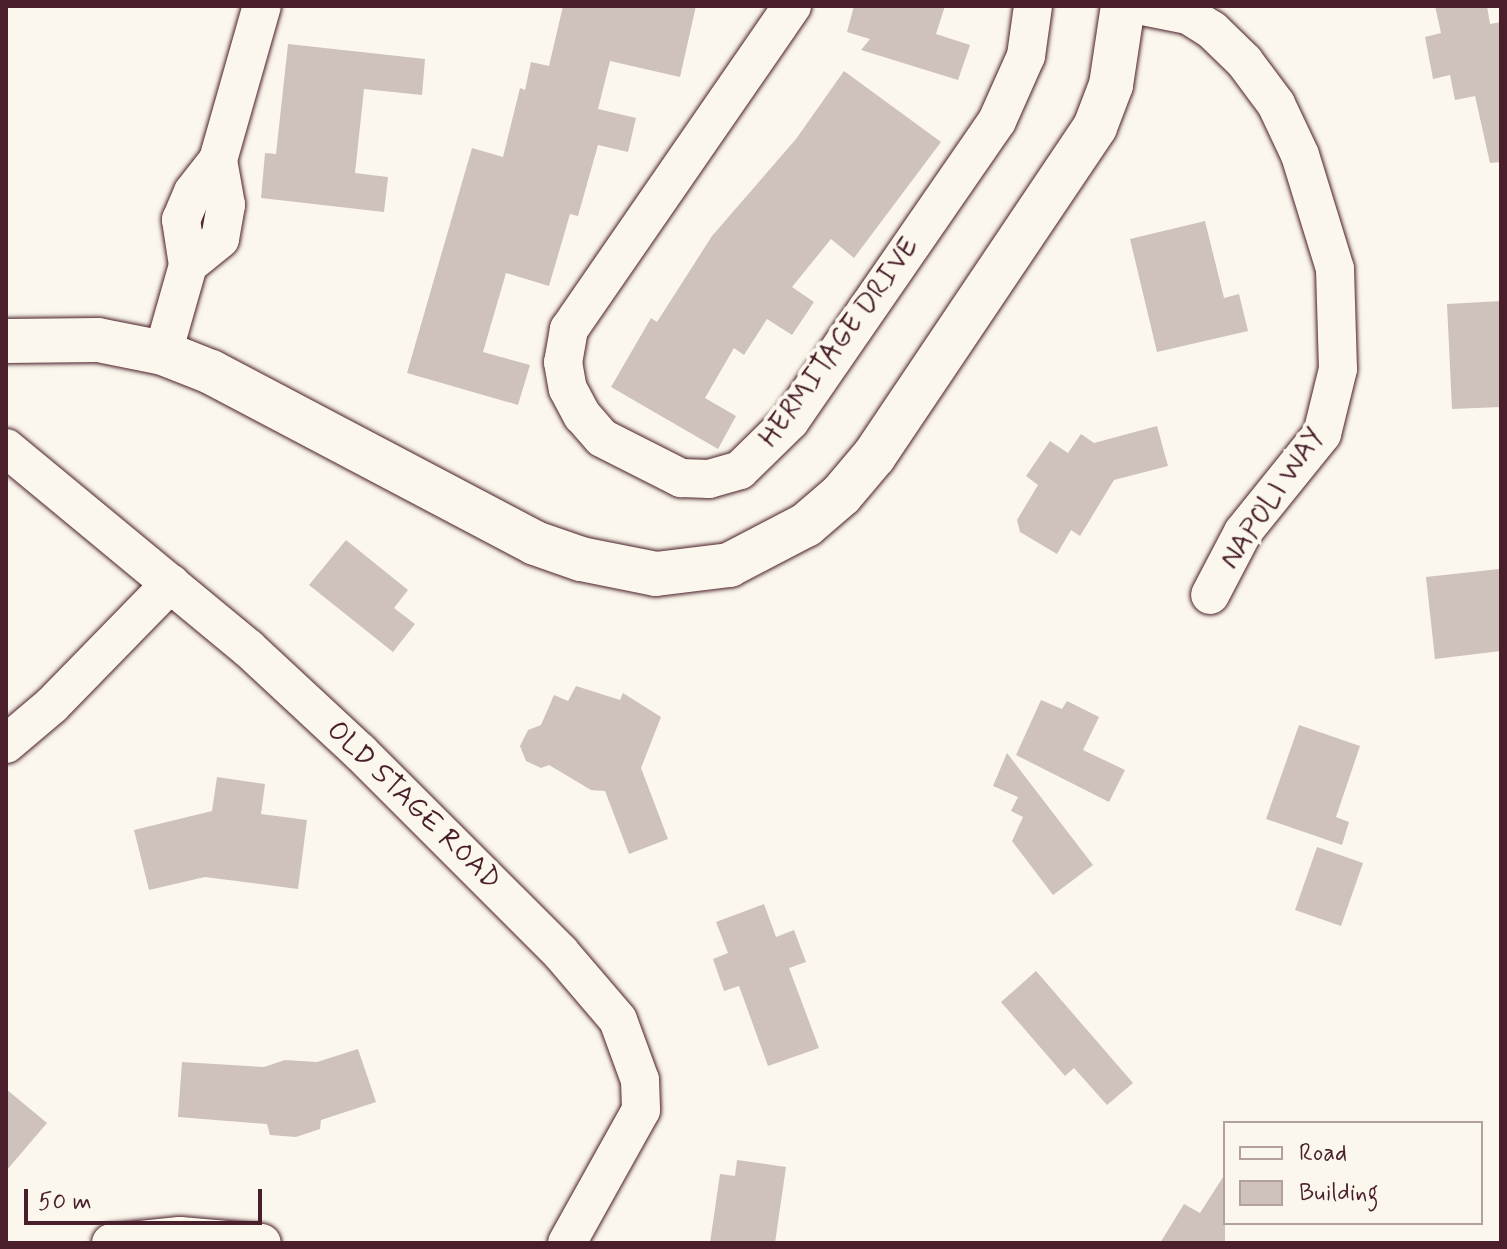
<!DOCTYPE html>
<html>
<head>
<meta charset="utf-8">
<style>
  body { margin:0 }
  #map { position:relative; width:1507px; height:1249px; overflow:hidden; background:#fbf7ec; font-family:Mynerve,sans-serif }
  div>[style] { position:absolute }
  .building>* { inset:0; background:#cfc2bc }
  .roads { filter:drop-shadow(0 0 2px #4a1f2b) drop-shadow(0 0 2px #4a1f2b) }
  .street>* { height:38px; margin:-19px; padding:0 19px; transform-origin:19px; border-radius:19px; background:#fbf7ec }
  .secondary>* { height:44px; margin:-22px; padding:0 22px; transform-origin:22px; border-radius:22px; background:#fbf7ec }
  span { translate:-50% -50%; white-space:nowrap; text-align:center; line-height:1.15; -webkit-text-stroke:8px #fbf7ec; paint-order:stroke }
  .street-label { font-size:28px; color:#4a1f2b }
  .frame { position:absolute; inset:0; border:8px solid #4a1f2b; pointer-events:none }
  .legend { position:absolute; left:1223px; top:1121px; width:260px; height:104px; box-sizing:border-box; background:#fbf7ec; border:2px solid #b4a19f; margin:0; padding:10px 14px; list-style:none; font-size:24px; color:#4a1f2b }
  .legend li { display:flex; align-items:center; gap:16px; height:40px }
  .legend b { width:40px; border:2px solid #b4a19f }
  .scale { position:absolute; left:24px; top:1189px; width:238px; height:36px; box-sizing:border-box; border:4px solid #4a1f2b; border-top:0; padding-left:10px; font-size:24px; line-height:28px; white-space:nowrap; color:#4a1f2b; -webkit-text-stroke:6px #fbf7ec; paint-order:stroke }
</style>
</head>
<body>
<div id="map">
  <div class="building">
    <div style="clip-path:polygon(563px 6px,696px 6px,680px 77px,610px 61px,598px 109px,636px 118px,628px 152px,598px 145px,578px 216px,570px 214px,549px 286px,506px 273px,483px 352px,530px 365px,518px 405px,407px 373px,472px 148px,503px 157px,520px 88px,525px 90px,531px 62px,549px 66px)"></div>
    <div style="clip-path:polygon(854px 6px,945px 6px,936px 34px,970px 45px,958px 80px,861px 50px,870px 39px,847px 32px)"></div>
    <div style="clip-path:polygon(1435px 6px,1487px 6px,1490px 24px,1501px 22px,1501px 162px,1490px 163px,1475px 96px,1455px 100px,1450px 75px,1433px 79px,1425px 37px,1441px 33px)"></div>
    <div style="clip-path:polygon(288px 44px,425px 59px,422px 95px,364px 89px,355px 173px,388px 177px,384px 212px,261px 198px,265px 153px,276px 154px)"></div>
    <div style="clip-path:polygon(844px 71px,941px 142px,854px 258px,831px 239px,792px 287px,814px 302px,792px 335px,767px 319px,744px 355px,734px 348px,705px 398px,736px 416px,718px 449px,611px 387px,651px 318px,657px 322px,712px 236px,796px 139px)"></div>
    <div style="clip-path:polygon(1205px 221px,1224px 298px,1239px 294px,1248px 331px,1157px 352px,1130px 239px)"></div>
    <div style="clip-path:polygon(1501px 301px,1501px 407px,1452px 409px,1447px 304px)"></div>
    <div style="clip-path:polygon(1157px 426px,1168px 466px,1114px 480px,1080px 536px,1071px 530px,1057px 554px,1020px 532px,1017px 520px,1038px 485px,1026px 476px,1050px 441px,1068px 453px,1081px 434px,1094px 443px)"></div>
    <div style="clip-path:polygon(346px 540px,408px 590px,394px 608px,415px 624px,393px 652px,309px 585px)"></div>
    <div style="clip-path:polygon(1499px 569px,1501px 651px,1435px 659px,1426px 577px)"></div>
    <div style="clip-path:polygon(576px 686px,620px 700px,623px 693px,661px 717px,641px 768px,668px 839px,629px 854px,605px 791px,591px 790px,549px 765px,541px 768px,526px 761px,520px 746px,528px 730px,541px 725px,554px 695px,568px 701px)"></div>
    <div style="clip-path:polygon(1041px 700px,1062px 709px,1067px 701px,1099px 717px,1083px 750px,1125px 770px,1109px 802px,1016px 755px)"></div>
    <div style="clip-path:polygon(1299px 725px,1360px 746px,1336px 817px,1349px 822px,1342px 845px,1266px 819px)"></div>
    <div style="clip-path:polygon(1007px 753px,1093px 865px,1053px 895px,1012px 841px,1023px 817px,1011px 811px,1018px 797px,993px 786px)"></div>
    <div style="clip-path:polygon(217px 777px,265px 784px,261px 814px,307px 820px,298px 889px,205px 877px,149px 890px,134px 830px,212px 811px)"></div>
    <div style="clip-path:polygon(1317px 847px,1363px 863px,1341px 926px,1295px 910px)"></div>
    <div style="clip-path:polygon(764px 904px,776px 937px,794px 930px,806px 962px,789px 968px,819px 1048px,768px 1066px,739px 986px,724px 991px,713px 959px,728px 953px,716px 922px)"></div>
    <div style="clip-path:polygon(1036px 971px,1133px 1083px,1107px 1105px,1074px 1068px,1065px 1076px,1001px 1002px)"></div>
    <div style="clip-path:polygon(358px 1049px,376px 1102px,321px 1120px,320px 1129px,296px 1137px,270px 1135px,267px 1124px,178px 1117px,182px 1062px,264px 1067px,285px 1060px,317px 1062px)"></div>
    <div style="clip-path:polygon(6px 1089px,47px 1123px,6px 1171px)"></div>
    <div style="clip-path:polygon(737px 1160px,786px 1167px,775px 1243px,710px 1243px,720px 1174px,735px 1176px)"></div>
    <div style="clip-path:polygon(1225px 1174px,1225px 1243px,1160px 1243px,1184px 1204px,1200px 1213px)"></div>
  </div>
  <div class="roads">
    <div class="street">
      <div style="left:792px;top:6px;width:393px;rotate:124.6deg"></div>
      <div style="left:569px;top:329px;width:34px;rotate:100deg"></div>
      <div style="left:563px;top:362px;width:27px;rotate:80deg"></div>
      <div style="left:568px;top:389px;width:30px;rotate:62deg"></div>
      <div style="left:582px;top:415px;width:30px;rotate:49deg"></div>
      <div style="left:602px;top:438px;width:89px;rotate:26.9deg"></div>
      <div style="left:681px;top:478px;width:28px;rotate:2deg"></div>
      <div style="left:709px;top:479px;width:32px;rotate:-16deg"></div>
      <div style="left:740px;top:470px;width:70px;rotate:-44.4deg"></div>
      <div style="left:790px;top:421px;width:364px;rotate:-55.4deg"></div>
      <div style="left:997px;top:121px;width:71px;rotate:-66deg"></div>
      <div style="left:1026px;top:56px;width:50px;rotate:-82deg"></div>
      <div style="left:1143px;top:6px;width:46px;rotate:11.3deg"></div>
      <div style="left:1188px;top:15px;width:28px;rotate:32deg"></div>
      <div style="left:1212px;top:30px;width:45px;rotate:44.1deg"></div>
      <div style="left:1244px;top:61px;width:54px;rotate:53.3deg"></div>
      <div style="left:1276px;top:104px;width:56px;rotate:64.8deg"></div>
      <div style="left:1300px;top:155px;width:119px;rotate:72.9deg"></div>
      <div style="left:1335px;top:269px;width:100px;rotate:88.3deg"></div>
      <div style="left:1338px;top:369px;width:67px;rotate:103.8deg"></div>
      <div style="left:1322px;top:434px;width:126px;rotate:128.9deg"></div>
      <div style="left:1243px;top:532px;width:71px;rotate:117.6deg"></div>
      <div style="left:188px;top:265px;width:41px;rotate:-39.1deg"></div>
      <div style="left:220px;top:239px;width:35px;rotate:-80deg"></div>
      <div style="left:226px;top:205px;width:46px;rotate:-100.1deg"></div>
      <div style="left:163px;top:353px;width:91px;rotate:-74.1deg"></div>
      <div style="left:188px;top:265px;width:46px;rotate:-98.8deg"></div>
      <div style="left:181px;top:220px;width:30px;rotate:-67deg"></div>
      <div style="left:193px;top:192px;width:41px;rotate:-52deg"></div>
      <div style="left:218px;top:160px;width:160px;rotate:-74.1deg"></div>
      <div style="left:6px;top:448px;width:314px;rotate:39.6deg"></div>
      <div style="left:248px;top:648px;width:153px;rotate:42.9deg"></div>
      <div style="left:360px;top:752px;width:283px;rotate:45deg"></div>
      <div style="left:560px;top:952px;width:89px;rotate:49.5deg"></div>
      <div style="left:618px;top:1020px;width:64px;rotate:69.9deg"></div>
      <div style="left:640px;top:1080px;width:30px;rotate:88deg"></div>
      <div style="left:641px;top:1110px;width:152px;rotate:119.1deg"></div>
      <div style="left:6px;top:744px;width:60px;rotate:-40.3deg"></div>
      <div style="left:52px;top:705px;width:170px;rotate:-45.7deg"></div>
      <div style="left:111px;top:1243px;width:69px;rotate:-5.8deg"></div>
      <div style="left:180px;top:1236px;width:82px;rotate:4.9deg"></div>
    </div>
    <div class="secondary">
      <div style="left:6px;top:341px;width:92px;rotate:-0.6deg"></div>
      <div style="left:98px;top:340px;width:66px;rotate:11.3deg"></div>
      <div style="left:163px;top:353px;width:52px;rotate:21.6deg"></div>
      <div style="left:211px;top:372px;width:366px;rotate:27.8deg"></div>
      <div style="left:535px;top:543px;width:49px;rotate:19.2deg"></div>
      <div style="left:581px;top:559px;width:76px;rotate:11.3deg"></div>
      <div style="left:656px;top:574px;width:74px;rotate:-7deg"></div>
      <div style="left:729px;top:565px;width:87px;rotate:-27.5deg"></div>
      <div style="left:806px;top:525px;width:46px;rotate:-40.6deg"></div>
      <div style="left:841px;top:495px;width:51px;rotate:-49.8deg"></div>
      <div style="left:874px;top:456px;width:396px;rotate:-56.1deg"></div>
      <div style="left:1095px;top:127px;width:45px;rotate:-69.1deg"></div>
      <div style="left:1111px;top:85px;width:80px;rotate:-81.4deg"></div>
    </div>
  </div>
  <div class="street-label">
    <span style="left:840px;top:343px;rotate:-54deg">HERMITAGE DRIVE</span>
    <span style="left:1273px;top:499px;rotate:-56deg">NAPOLI WAY</span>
    <span style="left:413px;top:806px;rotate:44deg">OLD STAGE ROAD</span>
  </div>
  <div class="frame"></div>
  <ul class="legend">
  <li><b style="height:10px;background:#fbf7ec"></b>Road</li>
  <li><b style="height:22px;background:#cfc2bc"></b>Building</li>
  </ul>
  <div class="scale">50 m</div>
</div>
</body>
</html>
